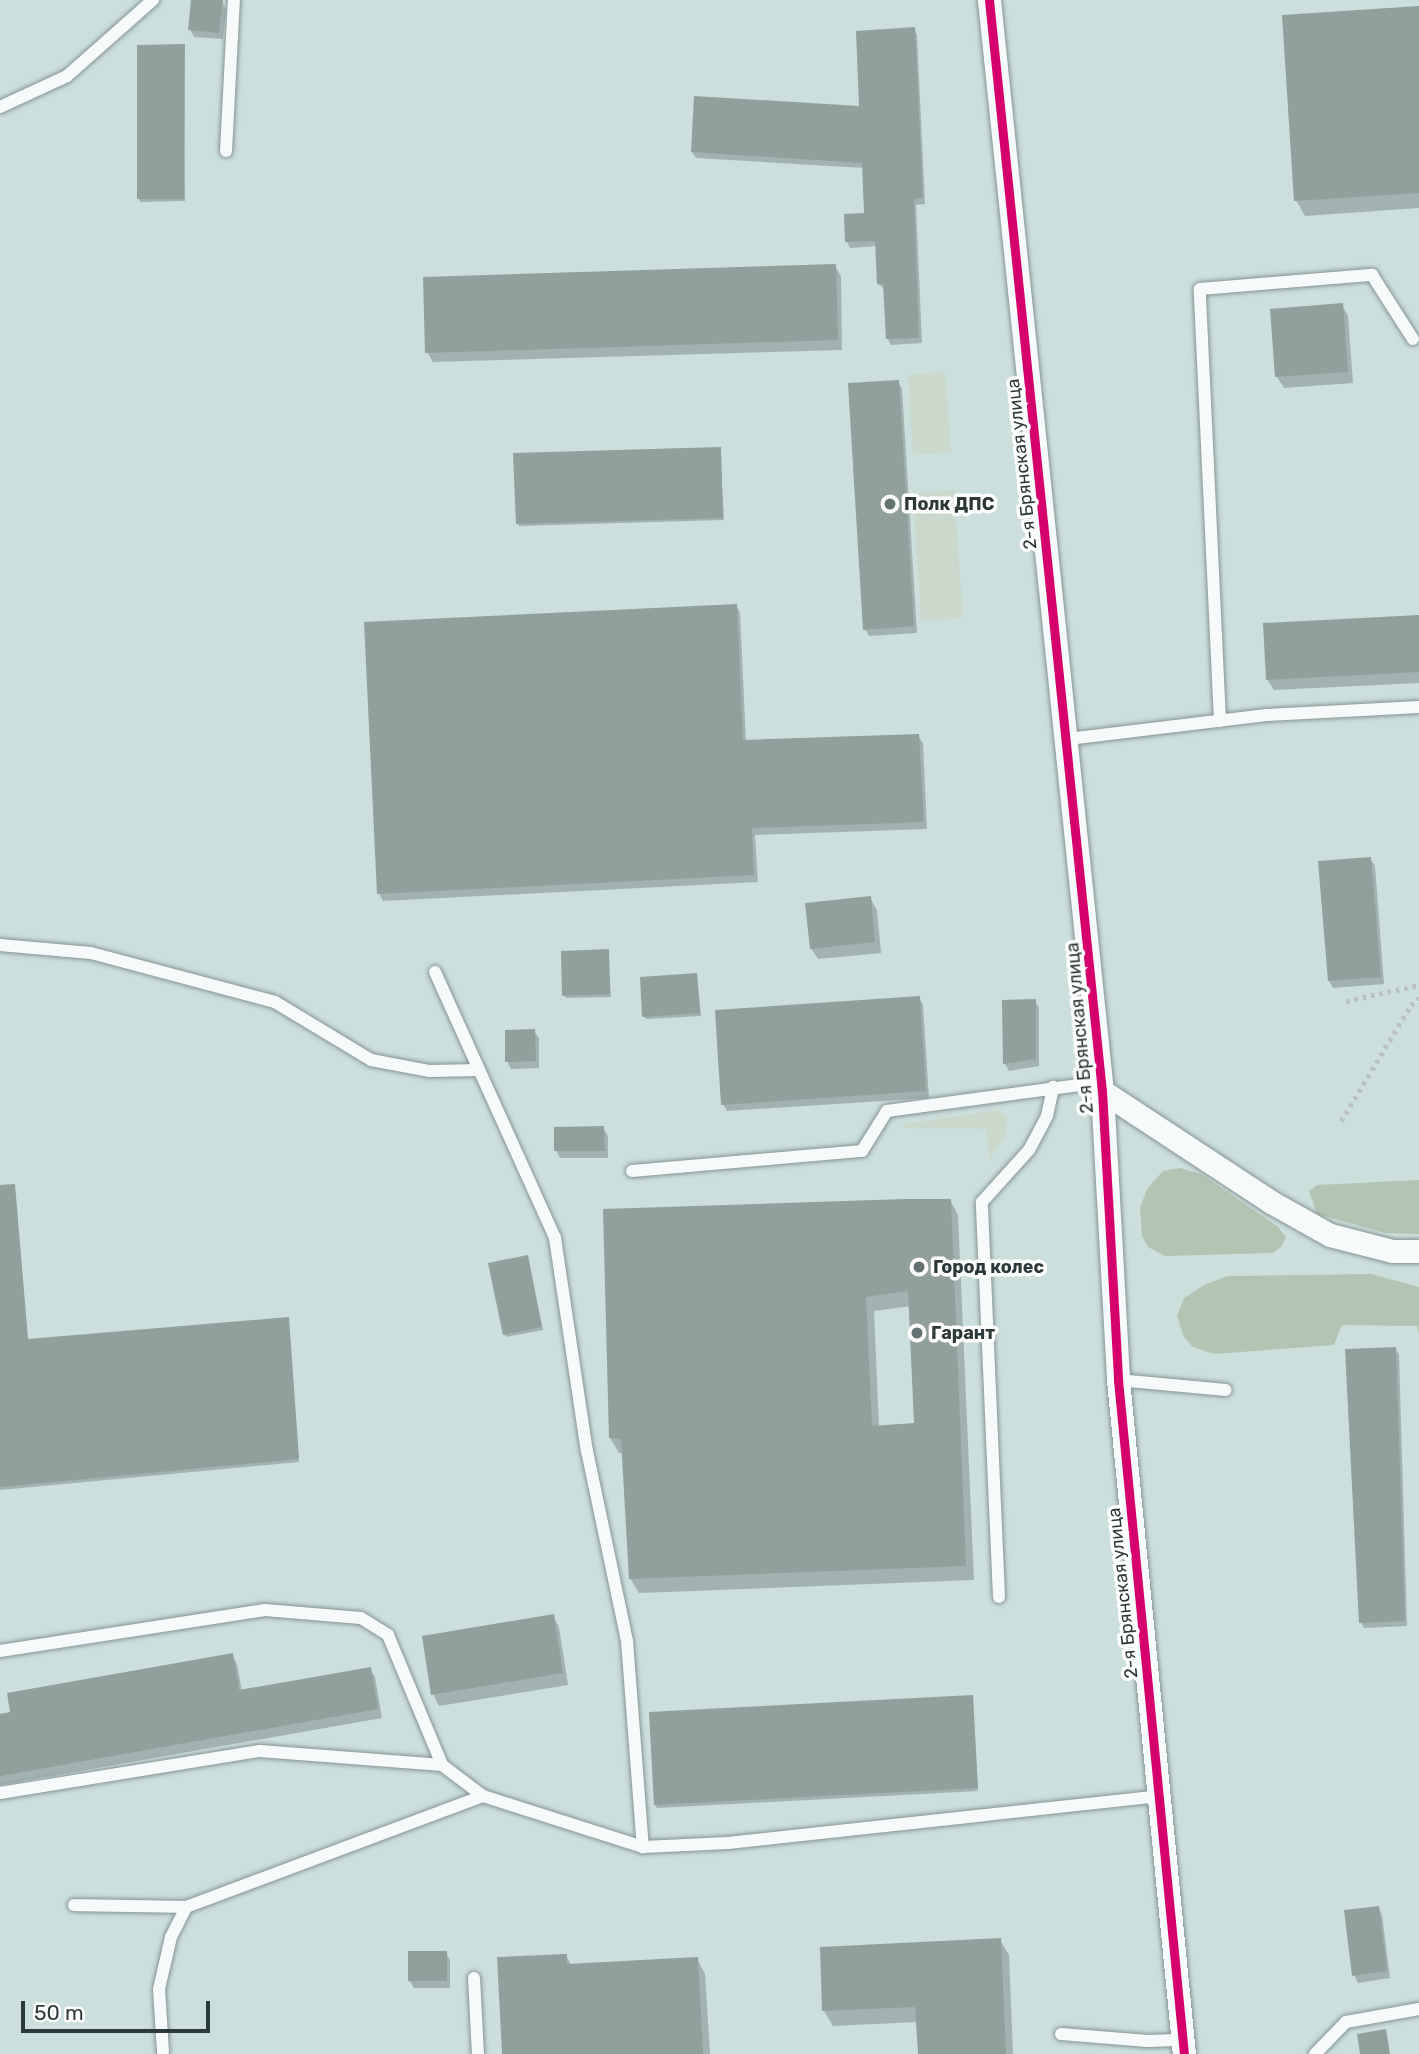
<!DOCTYPE html>
<html>
<head>
<meta charset="utf-8">
<style>
  body { margin:0 }
  #map { position:relative; width:1419px; height:2054px; overflow:hidden; background:#cbdfdd; font-family:Rubik,sans-serif }
  div>[style] { position:absolute }
  .green>* { inset:0; background:#cad9cc }
  .forest>* { inset:0; background:#b3c4b3 }
  .shadow>* { inset:0; background:#0003 }
  .building>* { inset:0; background:#91a09c }
  .path>* { height:4.5px; margin-top:-2.25px; transform-origin:0; background:repeating-linear-gradient(90deg,#bac0c0 0 3.5px,transparent 0 8.5px) }
  .roads { filter:drop-shadow(0 0 2px #869594) drop-shadow(0 0 2px #869594) }
  .lane>* { height:12px; margin:-6px; padding:0 6px; transform-origin:6px; border-radius:6px; background:#f7fafa }
  .street>* { height:23px; margin:-11.5px; padding:0 11.5px; transform-origin:11.5px; border-radius:11.5px; background:#f7fafa }
  .cycleway>* { height:9px; margin:-4.5px; padding:0 4.5px; transform-origin:4.5px; border-radius:4.5px; background:#d6006c }
  .dots>* { width:19px; height:19px; translate:-50% -50%; box-sizing:border-box; border:4px solid #fff; border-radius:50% }
  span { translate:-50% -50%; white-space:nowrap; text-align:center; line-height:1.15; -webkit-text-stroke:7px #fff; paint-order:stroke }
  .street-label { font-size:18px; color:#2b3938 }
  .poi-label { font-size:18px; color:#2b3938; font-weight:700 }
  .left { translate:0 -50%; text-align:left }
  .scale { position:absolute; left:21px; top:2001px; width:189px; height:32px; box-sizing:border-box; border:4px solid #2b3938; border-top:0; padding-left:9px; font-size:21px; line-height:24px; white-space:nowrap; color:#2b3938; -webkit-text-stroke:5px #fff; paint-order:stroke }
</style>
</head>
<body>
<div id="map">
  <div class="green">
    <div style="clip-path:polygon(945px 372px,951px 452px,913px 455px,908px 375px)"></div>
    <div style="clip-path:polygon(954px 490px,963px 618px,921px 621px,913px 493px)"></div>
    <div style="clip-path:polygon(999px 1110px,1007px 1118px,1006px 1133px,990px 1160px,986px 1129px,903px 1128px,904px 1124px)"></div>
  </div>
  <div class="forest">
    <div style="clip-path:polygon(1180px 1168px,1201px 1174px,1278px 1227px,1286px 1237px,1281px 1247px,1273px 1253px,1165px 1256px,1148px 1247px,1142px 1236px,1140px 1208px,1147px 1189px,1163px 1171px)"></div>
    <div style="clip-path:polygon(1419px 1180px,1419px 1234px,1385px 1233px,1317px 1214px,1309px 1191px,1317px 1185px)"></div>
    <div style="clip-path:polygon(1371px 1274px,1419px 1287px,1419px 1334px,1417px 1326px,1342px 1325px,1334px 1345px,1214px 1354px,1193px 1347px,1184px 1337px,1177px 1316px,1184px 1298px,1204px 1285px,1228px 1276px)"></div>
  </div>
  <div class="shadow">
    <div style="clip-path:polygon(193px 0,222px 2px,226px 9px,223px 39px,194px 37px,190px 29px)"></div>
    <div style="clip-path:polygon(1419px 8px,1419px 208px,1305px 216px,1296px 200px)"></div>
    <div style="clip-path:polygon(914px 29px,917px 35px,925px 204px,916px 205px,922px 343px,891px 345px,888px 339px,885px 289px,878px 284px,877px 246px,850px 248px,847px 242px,866px 215px,864px 168px,696px 158px,692px 152px,861px 108px)"></div>
    <div style="clip-path:polygon(184px 46px,185px 201px,140px 202px,139px 199px)"></div>
    <div style="clip-path:polygon(835px 266px,841px 276px,842px 350px,433px 362px,427px 352px)"></div>
    <div style="clip-path:polygon(1342px 305px,1348px 316px,1353px 383px,1284px 388px,1277px 377px,1272px 310px)"></div>
    <div style="clip-path:polygon(898px 381px,902px 389px,917px 633px,869px 636px,865px 629px)"></div>
    <div style="clip-path:polygon(720px 449px,724px 520px,519px 526px,518px 523px)"></div>
    <div style="clip-path:polygon(736px 605px,740px 613px,746px 742px,918px 736px,923px 743px,927px 829px,755px 835px,758px 882px,383px 901px,379px 893px)"></div>
    <div style="clip-path:polygon(1419px 617px,1419px 683px,1274px 690px,1267px 679px)"></div>
    <div style="clip-path:polygon(1370px 859px,1375px 866px,1384px 984px,1333px 988px,1329px 981px)"></div>
    <div style="clip-path:polygon(870px 898px,877px 910px,881px 953px,818px 959px,811px 948px)"></div>
    <div style="clip-path:polygon(608px 951px,611px 997px,566px 998px,564px 995px)"></div>
    <div style="clip-path:polygon(697px 975px,701px 1016px,646px 1019px,644px 1016px)"></div>
    <div style="clip-path:polygon(919px 998px,923px 1005px,929px 1098px,727px 1111px,723px 1104px)"></div>
    <div style="clip-path:polygon(1035px 1001px,1039px 1008px,1039px 1066px,1009px 1071px,1005px 1064px,1004px 1002px)"></div>
    <div style="clip-path:polygon(534px 1031px,539px 1038px,539px 1068px,511px 1069px,507px 1061px)"></div>
    <div style="clip-path:polygon(603px 1128px,608px 1136px,608px 1158px,560px 1158px,556px 1150px)"></div>
    <div style="clip-path:polygon(evenodd,950px 1200px,958px 1215px,974px 1580px,639px 1593px,630px 1578px,624px 1453px,619px 1453px,610px 1438px,950px 1200px,911px 1306px,915px 1425px,879px 1427px,874px 1311px,911px 1306px)"></div>
    <div style="clip-path:polygon(16px 1208px,28px 1341px,288px 1319px,299px 1462px,0 1490px,0 1210px)"></div>
    <div style="clip-path:polygon(527px 1257px,543px 1330px,506px 1337px,504px 1334px)"></div>
    <div style="clip-path:polygon(1395px 1349px,1399px 1354px,1407px 1626px,1364px 1628px,1361px 1623px)"></div>
    <div style="clip-path:polygon(553px 1616px,559px 1627px,568px 1685px,439px 1706px,433px 1694px)"></div>
    <div style="clip-path:polygon(232px 1655px,237px 1664px,242px 1692px,370px 1669px,375px 1677px,382px 1718px,0 1785px,0 1716px)"></div>
    <div style="clip-path:polygon(972px 1696px,978px 1791px,657px 1808px,655px 1805px)"></div>
    <div style="clip-path:polygon(1378px 1907px,1382px 1915px,1390px 1978px,1358px 1983px,1354px 1975px)"></div>
    <div style="clip-path:polygon(1000px 1940px,1009px 1955px,1013px 2054px,919px 2054px,918px 2022px,833px 2026px,824px 2011px)"></div>
    <div style="clip-path:polygon(446px 1953px,450px 1960px,450px 1988px,414px 1988px,409px 1980px)"></div>
    <div style="clip-path:polygon(566px 1956px,572px 1966px,697px 1959px,705px 1974px,710px 2054px,503px 2054px)"></div>
  </div>
  <div class="building">
    <div style="clip-path:polygon(191px 0,223px 0,219px 33px,188px 30px)"></div>
    <div style="clip-path:polygon(1419px 6px,1419px 193px,1294px 201px,1282px 15px)"></div>
    <div style="clip-path:polygon(915px 27px,923px 198px,914px 199px,919px 338px,886px 339px,883px 284px,877px 284px,875px 241px,845px 242px,844px 214px,864px 213px,862px 163px,691px 152px,694px 96px,859px 106px,856px 31px)"></div>
    <div style="clip-path:polygon(185px 44px,184px 199px,137px 199px,137px 45px)"></div>
    <div style="clip-path:polygon(836px 264px,838px 340px,425px 353px,423px 277px)"></div>
    <div style="clip-path:polygon(1343px 303px,1348px 372px,1275px 377px,1270px 309px)"></div>
    <div style="clip-path:polygon(899px 380px,914px 626px,863px 630px,848px 383px)"></div>
    <div style="clip-path:polygon(721px 447px,723px 518px,516px 524px,513px 453px)"></div>
    <div style="clip-path:polygon(737px 604px,743px 740px,919px 734px,924px 822px,752px 828px,754px 875px,377px 894px,364px 622px)"></div>
    <div style="clip-path:polygon(1419px 615px,1419px 672px,1266px 680px,1263px 623px)"></div>
    <div style="clip-path:polygon(1371px 857px,1381px 977px,1328px 981px,1318px 861px)"></div>
    <div style="clip-path:polygon(871px 896px,875px 942px,810px 949px,805px 903px)"></div>
    <div style="clip-path:polygon(609px 949px,610px 994px,562px 996px,561px 951px)"></div>
    <div style="clip-path:polygon(697px 973px,700px 1013px,642px 1017px,640px 977px)"></div>
    <div style="clip-path:polygon(920px 996px,926px 1091px,721px 1105px,715px 1010px)"></div>
    <div style="clip-path:polygon(1036px 999px,1036px 1059px,1003px 1064px,1002px 1000px)"></div>
    <div style="clip-path:polygon(535px 1029px,536px 1061px,505px 1062px,505px 1030px)"></div>
    <div style="clip-path:polygon(604px 1126px,605px 1151px,554px 1151px,554px 1127px)"></div>
    <div style="clip-path:polygon(15px 1184px,28px 1339px,289px 1317px,299px 1459px,0 1487px,0 1185px)"></div>
    <div style="clip-path:polygon(evenodd,905px 1199px,951px 1199px,966px 1566px,629px 1579px,621px 1439px,609px 1438px,603px 1209px,905px 1199px,908px 1291px,914px 1423px,872px 1426px,866px 1297px,908px 1291px)"></div>
    <div style="clip-path:polygon(528px 1255px,542px 1327px,503px 1335px,488px 1263px)"></div>
    <div style="clip-path:polygon(1396px 1347px,1405px 1621px,1359px 1623px,1345px 1349px)"></div>
    <div style="clip-path:polygon(554px 1614px,563px 1673px,431px 1695px,422px 1636px)"></div>
    <div style="clip-path:polygon(233px 1653px,239px 1690px,371px 1667px,378px 1709px,0 1776px,0 1714px,10px 1712px,7px 1693px)"></div>
    <div style="clip-path:polygon(973px 1695px,978px 1788px,654px 1805px,649px 1712px)"></div>
    <div style="clip-path:polygon(1379px 1906px,1387px 1971px,1352px 1976px,1344px 1910px)"></div>
    <div style="clip-path:polygon(1001px 1938px,1006px 2054px,918px 2054px,915px 2007px,822px 2011px,820px 1947px)"></div>
    <div style="clip-path:polygon(408px 1951px,447px 1951px,447px 1981px,408px 1981px)"></div>
    <div style="clip-path:polygon(567px 1954px,567px 1964px,698px 1957px,703px 2054px,502px 2054px,497px 1957px)"></div>
    <div style="clip-path:polygon(1386px 2029px,1390px 2054px,1360px 2054px,1357px 2034px)"></div>
  </div>
  <div class="path">
    <div style="left:1346px;top:1001px;width:75px;rotate:-12.4deg"></div>
    <div style="left:1341px;top:1121px;width:135px;rotate:-58.9deg"></div>
    <div style="left:1411px;top:1005px;width:11px;rotate:-41deg"></div>
  </div>
  <div class="roads">
    <div class="lane">
      <div style="left:0;top:107px;width:74px;rotate:-24.8deg"></div>
      <div style="left:67px;top:76px;width:115px;rotate:-41.5deg"></div>
      <div style="left:226px;top:151px;width:151px;rotate:-87deg"></div>
      <div style="left:1220px;top:721px;width:432px;rotate:-92.7deg"></div>
      <div style="left:1200px;top:289px;width:173px;rotate:-4.7deg"></div>
      <div style="left:1372px;top:275px;width:76px;rotate:57.4deg"></div>
      <div style="left:1068px;top:739px;width:200px;rotate:-6.9deg"></div>
      <div style="left:1267px;top:715px;width:152px;rotate:-3deg"></div>
      <div style="left:0;top:945px;width:91px;rotate:5deg"></div>
      <div style="left:91px;top:953px;width:190px;rotate:14.9deg"></div>
      <div style="left:275px;top:1002px;width:112px;rotate:31.1deg"></div>
      <div style="left:371px;top:1060px;width:60px;rotate:10.6deg"></div>
      <div style="left:430px;top:1071px;width:49px;rotate:-1.2deg"></div>
      <div style="left:435px;top:972px;width:292px;rotate:65.7deg"></div>
      <div style="left:555px;top:1238px;width:215px;rotate:81.5deg"></div>
      <div style="left:587px;top:1451px;width:194px;rotate:78.1deg"></div>
      <div style="left:627px;top:1641px;width:207px;rotate:85.6deg"></div>
      <div style="left:632px;top:1171px;width:231px;rotate:-5deg"></div>
      <div style="left:862px;top:1151px;width:47px;rotate:-58deg"></div>
      <div style="left:887px;top:1111px;width:216px;rotate:-7.7deg"></div>
      <div style="left:1118px;top:1380px;width:108px;rotate:5.3deg"></div>
      <div style="left:999px;top:1597px;width:395px;rotate:-92.5deg"></div>
      <div style="left:982px;top:1202px;width:70px;rotate:-47.9deg"></div>
      <div style="left:1029px;top:1150px;width:38px;rotate:-62deg"></div>
      <div style="left:1047px;top:1116px;width:30px;rotate:-78deg"></div>
      <div style="left:0;top:1651px;width:268px;rotate:-8.8deg"></div>
      <div style="left:265px;top:1610px;width:96px;rotate:4.8deg"></div>
      <div style="left:361px;top:1618px;width:32px;rotate:32deg"></div>
      <div style="left:388px;top:1635px;width:141px;rotate:67.4deg"></div>
      <div style="left:442px;top:1765px;width:51px;rotate:37.1deg"></div>
      <div style="left:483px;top:1796px;width:168px;rotate:17.7deg"></div>
      <div style="left:643px;top:1847px;width:85px;rotate:-2.7deg"></div>
      <div style="left:728px;top:1843px;width:434px;rotate:-6.2deg"></div>
      <div style="left:0;top:1793px;width:263px;rotate:-9.2deg"></div>
      <div style="left:260px;top:1751px;width:183px;rotate:4.4deg"></div>
      <div style="left:74px;top:1905px;width:112px;rotate:1deg"></div>
      <div style="left:186px;top:1907px;width:317px;rotate:-20.5deg"></div>
      <div style="left:474px;top:1978px;width:76px;rotate:87deg"></div>
      <div style="left:1061px;top:2034px;width:87px;rotate:4.6deg"></div>
      <div style="left:1148px;top:2041px;width:35px;rotate:-2deg"></div>
      <div style="left:163px;top:2052px;width:63px;rotate:-93.6deg"></div>
      <div style="left:159px;top:1989px;width:53px;rotate:-77deg"></div>
      <div style="left:171px;top:1937px;width:34px;rotate:-63deg"></div>
      <div style="left:1315px;top:2054px;width:45px;rotate:-45.9deg"></div>
      <div style="left:1346px;top:2022px;width:74px;rotate:-10.1deg"></div>
    </div>
    <div class="street">
      <div style="left:989px;top:0;width:1097px;rotate:84.09deg"></div>
      <div style="left:1102px;top:1091px;width:289px;rotate:86.8deg"></div>
      <div style="left:1118px;top:1380px;width:677px;rotate:84.41deg"></div>
      <div style="left:1102px;top:1091px;width:202px;rotate:33.3deg"></div>
      <div style="left:1271px;top:1202px;width:68px;rotate:29.2deg"></div>
      <div style="left:1330px;top:1235px;width:65px;rotate:14.3deg"></div>
      <div style="left:1393px;top:1251px;width:26px"></div>
    </div>
  </div>
  <div class="cycleway">
    <div style="left:989px;top:0;width:1097px;rotate:84.09deg"></div>
    <div style="left:1102px;top:1091px;width:289px;rotate:86.8deg"></div>
    <div style="left:1118px;top:1380px;width:677px;rotate:84.41deg"></div>
  </div>
  <div class="dots">
    <div style="left:890px;top:504px;background:#637372"></div>
    <div style="left:919px;top:1267px;background:#637372"></div>
    <div style="left:917px;top:1333px;background:#637372"></div>
  </div>
  <div class="street-label">
    <span style="left:1022px;top:464px;rotate:-96deg">2-я Брянская улица</span>
    <span style="left:1080px;top:1028px;rotate:-95deg">2-я Брянская улица</span>
    <span style="left:1123px;top:1593px;rotate:-96deg">2-я Брянская улица</span>
  </div>
  <div class="poi-label">
    <span class="left" style="left:904px;top:504px">Полк ДПС</span>
    <span class="left" style="left:933px;top:1267px">Город колес</span>
    <span class="left" style="left:931px;top:1333px">Гарант</span>
  </div>
  <div class="scale">50 m</div>
</div>
</body>
</html>
